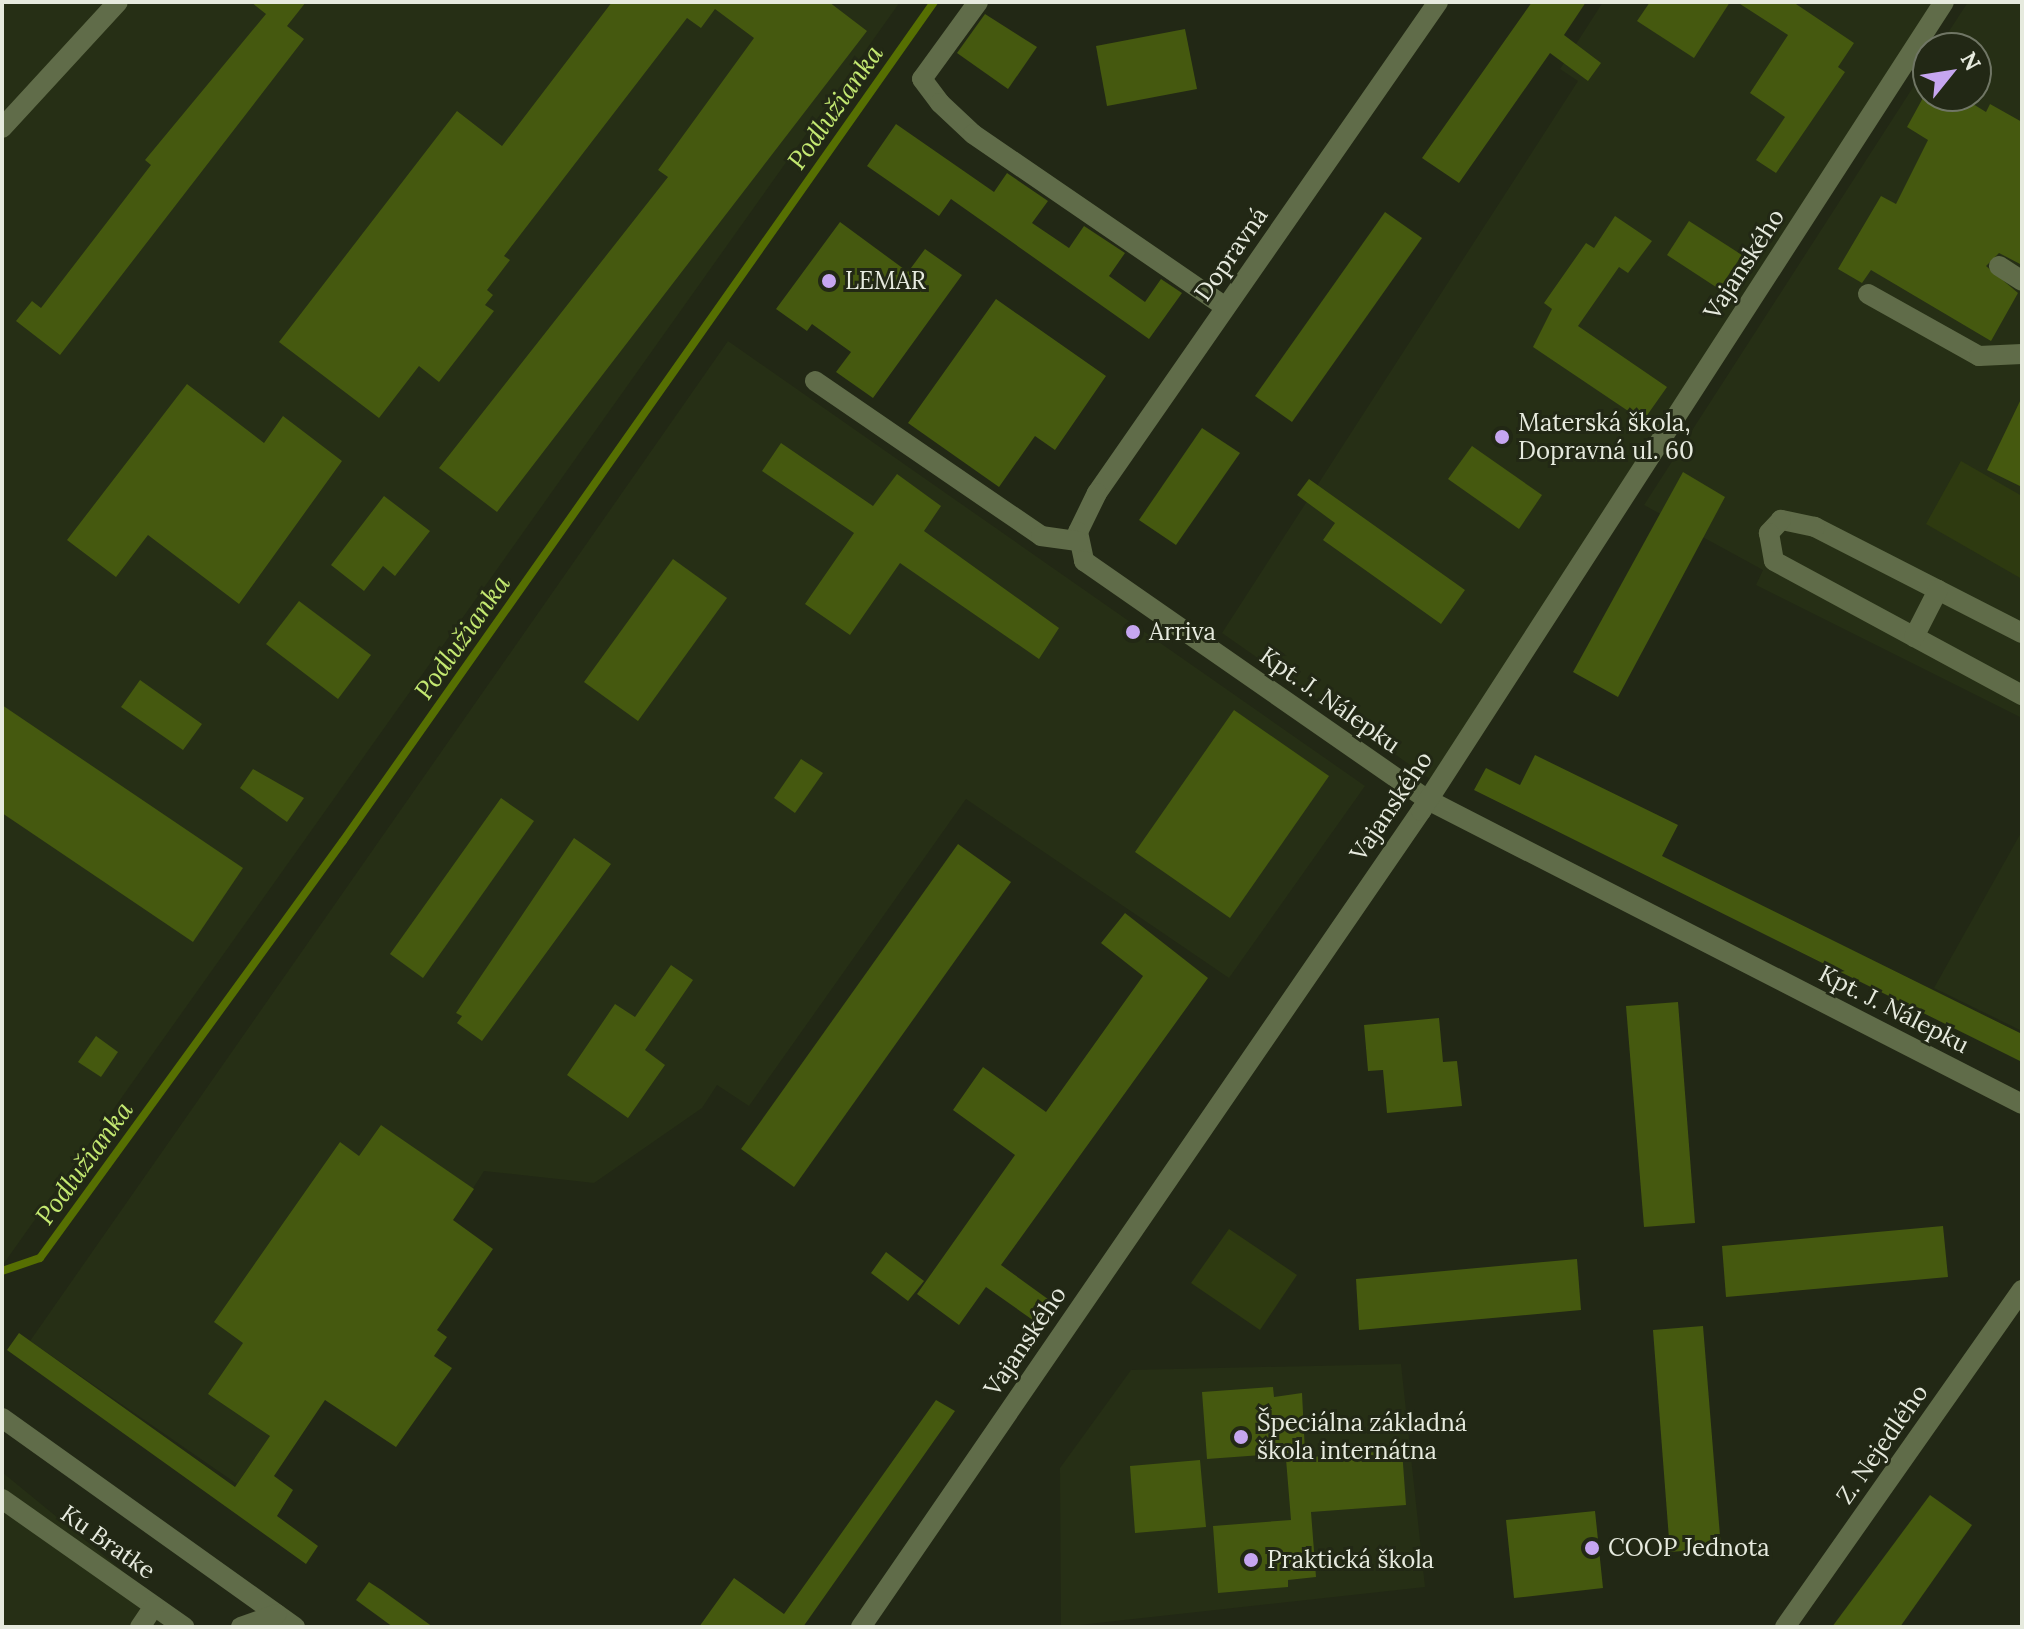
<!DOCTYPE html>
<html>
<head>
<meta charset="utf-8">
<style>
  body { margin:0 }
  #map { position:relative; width:2024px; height:1629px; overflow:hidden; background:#222815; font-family:Lora,serif }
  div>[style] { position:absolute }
  .built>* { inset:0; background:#262f15 }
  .green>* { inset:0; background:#2e3a10 }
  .stream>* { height:8px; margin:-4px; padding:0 4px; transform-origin:4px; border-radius:4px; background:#566f02 }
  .building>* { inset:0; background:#45590f }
  .minor>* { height:20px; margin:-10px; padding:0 10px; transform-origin:10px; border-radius:10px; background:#606c49 }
  .dots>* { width:22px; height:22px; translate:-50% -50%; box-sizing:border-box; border:4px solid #222815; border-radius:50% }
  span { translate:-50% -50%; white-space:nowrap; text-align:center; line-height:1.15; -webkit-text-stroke:6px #222815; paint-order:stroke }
  .street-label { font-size:24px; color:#e6eade }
  .poi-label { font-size:24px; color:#e6eade }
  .left { translate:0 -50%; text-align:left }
  .water-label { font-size:26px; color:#c4e971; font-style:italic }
  .frame { position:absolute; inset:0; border:4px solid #e6eade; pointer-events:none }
  .north { position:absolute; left:1912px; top:32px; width:80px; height:80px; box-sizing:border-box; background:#222815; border:2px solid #707665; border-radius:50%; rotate:60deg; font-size:22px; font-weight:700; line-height:32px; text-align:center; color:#e6eade }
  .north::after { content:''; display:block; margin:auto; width:28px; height:36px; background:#c6a6f0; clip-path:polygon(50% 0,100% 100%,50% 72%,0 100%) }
</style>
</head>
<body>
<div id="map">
  <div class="built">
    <div style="clip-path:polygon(2px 2px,900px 2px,2px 1266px)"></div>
    <div style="clip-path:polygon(1603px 2px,1933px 2px,1433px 781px,1222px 633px,1578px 81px,1560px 69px)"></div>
    <div style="clip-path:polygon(1968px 2px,2022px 2px,2022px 718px,1756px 585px,1763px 570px,1644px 505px,1928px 64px,1928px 96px,1976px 96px,1976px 48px,1938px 48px)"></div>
    <div style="clip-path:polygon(728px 341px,1365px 786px,1229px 978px,966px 799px,749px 1106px,717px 1085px,702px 1108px,594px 1183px,484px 1171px,453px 1220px,305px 1387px,237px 1484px,30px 1341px)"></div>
    <div style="clip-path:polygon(2022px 831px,2022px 1031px,1934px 988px)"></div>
    <div style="clip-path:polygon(1401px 1364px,1425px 1587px,1061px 1627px,1060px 1468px,1131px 1370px)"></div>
    <div style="clip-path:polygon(2px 1472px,191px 1627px,2px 1627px)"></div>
  </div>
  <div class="green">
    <div style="clip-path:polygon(1961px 461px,2022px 496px,2022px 579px,1926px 524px)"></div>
    <div style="clip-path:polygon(1229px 1229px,1297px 1275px,1260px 1330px,1191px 1283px)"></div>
  </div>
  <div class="stream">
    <div style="left:2px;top:1271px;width:40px;rotate:-18.9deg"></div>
    <div style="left:40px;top:1258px;width:515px;rotate:-54deg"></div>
    <div style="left:343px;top:841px;width:1026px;rotate:-54.84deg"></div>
  </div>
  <div class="building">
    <div style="clip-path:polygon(251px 2px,306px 2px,287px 26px,304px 39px,60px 355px,16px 321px,32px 301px,41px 308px,151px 165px,145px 160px,266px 14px)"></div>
    <div style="clip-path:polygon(612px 2px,829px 2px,867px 31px,497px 512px,439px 468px,668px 177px,658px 170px,754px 38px,715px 9px,701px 28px,687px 18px,504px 256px,510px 260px,487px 290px,493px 295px,485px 305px,494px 311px,439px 382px,419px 366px,379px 418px,279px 342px,457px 111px,502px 146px)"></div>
    <div style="clip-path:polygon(1532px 2px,1586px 2px,1564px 35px,1601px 63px,1588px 81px,1550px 53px,1459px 183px,1422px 158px)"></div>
    <div style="clip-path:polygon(1650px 2px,1730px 2px,1694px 58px,1637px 21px)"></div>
    <div style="clip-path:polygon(1737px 2px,1793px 2px,1854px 43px,1838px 67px,1845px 72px,1776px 173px,1756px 160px,1785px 117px,1750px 93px,1788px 35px)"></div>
    <div style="clip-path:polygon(985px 14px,1037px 47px,1008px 89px,957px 53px)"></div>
    <div style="clip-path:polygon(1185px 29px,1197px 89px,1107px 106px,1096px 46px)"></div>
    <div style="clip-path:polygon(1924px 96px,1960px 96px,1986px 112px,1990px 104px,2022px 122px,2022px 265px,1999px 253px,1986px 266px,2018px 293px,1991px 341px,1871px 270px,1862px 283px,1838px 269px,1881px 196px,1896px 204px,1928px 140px,1907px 127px)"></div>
    <div style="clip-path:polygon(896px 124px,994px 192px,1007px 173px,1048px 201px,1032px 223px,1069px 248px,1084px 226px,1125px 253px,1109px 276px,1145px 302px,1161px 279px,1182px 293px,1149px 339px,951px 199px,939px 216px,867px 166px)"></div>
    <div style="clip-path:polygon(1385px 212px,1422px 238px,1292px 422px,1255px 396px)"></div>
    <div style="clip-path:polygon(1615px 216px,1652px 241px,1628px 273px,1619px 267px,1578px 326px,1667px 387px,1643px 421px,1533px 347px,1552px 309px,1544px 303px,1586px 243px,1594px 248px)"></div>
    <div style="clip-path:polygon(1689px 221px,1742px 255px,1719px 289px,1667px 255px)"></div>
    <div style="clip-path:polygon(840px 222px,908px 272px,925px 249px,962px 275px,873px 398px,836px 372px,851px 352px,812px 324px,807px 331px,776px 309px)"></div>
    <div style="clip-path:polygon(996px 299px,1106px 376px,1055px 450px,1035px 436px,999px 487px,908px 423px)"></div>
    <div style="clip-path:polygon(187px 384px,264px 443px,283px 416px,342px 461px,239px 604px,148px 535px,116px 577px,67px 540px)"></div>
    <div style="clip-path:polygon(2022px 397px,2022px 487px,1987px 470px)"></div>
    <div style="clip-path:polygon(1202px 428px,1240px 453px,1176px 545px,1139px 520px)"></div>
    <div style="clip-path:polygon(781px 443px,873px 506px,897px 474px,941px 506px,924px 531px,1059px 628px,1039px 659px,900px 563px,850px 635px,805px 604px,854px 533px,762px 471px)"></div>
    <div style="clip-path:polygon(1472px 446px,1542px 495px,1519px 529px,1448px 479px)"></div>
    <div style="clip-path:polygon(1683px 472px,1725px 497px,1618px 697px,1573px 672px)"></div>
    <div style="clip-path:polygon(1309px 479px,1465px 590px,1441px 624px,1323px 540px,1335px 523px,1297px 495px)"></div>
    <div style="clip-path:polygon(384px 496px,430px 531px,395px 576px,383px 566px,364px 591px,331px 565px)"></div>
    <div style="clip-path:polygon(673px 559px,727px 598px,638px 721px,584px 682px)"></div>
    <div style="clip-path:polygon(299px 601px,371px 655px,338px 699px,266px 644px)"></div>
    <div style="clip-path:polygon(140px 680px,202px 724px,183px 750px,121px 707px)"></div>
    <div style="clip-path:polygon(2px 705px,243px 868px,193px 942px,2px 813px)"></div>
    <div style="clip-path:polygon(1234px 710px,1329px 776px,1230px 918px,1135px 852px)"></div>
    <div style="clip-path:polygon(1535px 755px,1678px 825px,1662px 856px,2022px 1034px,2022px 1062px,1474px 790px,1486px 768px,1520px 785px)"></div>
    <div style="clip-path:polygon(801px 759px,823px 773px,795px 813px,774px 798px)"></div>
    <div style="clip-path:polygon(253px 769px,304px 798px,287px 822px,240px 788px)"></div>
    <div style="clip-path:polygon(501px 798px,534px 821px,423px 978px,390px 954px)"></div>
    <div style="clip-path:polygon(574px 838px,611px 864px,482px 1041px,457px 1023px,462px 1016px,456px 1013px)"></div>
    <div style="clip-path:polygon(958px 844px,1011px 882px,794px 1187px,741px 1149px)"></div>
    <div style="clip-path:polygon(1125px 913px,1208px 978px,1001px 1265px,1052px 1302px,1037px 1323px,986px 1287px,959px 1325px,917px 1294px,1015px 1155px,953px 1110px,983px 1067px,1046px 1112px,1143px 976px,1101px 943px)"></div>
    <div style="clip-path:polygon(671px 965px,693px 980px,645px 1050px,665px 1065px,628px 1118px,567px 1075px,615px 1004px,635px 1017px)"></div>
    <div style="clip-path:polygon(1678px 1002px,1695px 1223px,1644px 1227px,1626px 1006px)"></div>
    <div style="clip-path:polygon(1439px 1018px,1443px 1062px,1457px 1061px,1462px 1106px,1387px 1113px,1383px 1070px,1368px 1071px,1364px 1025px)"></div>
    <div style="clip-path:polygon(96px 1036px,118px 1052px,101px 1077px,78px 1062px)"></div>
    <div style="clip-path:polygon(381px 1125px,474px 1189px,453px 1220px,493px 1249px,437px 1330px,447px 1337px,434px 1356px,452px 1368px,396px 1447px,325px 1400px,274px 1476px,293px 1490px,277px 1516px,318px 1546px,306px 1564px,7px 1350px,19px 1333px,235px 1487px,270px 1436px,208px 1394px,243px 1343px,214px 1322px,340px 1142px,359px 1156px)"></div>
    <div style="clip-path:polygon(1943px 1226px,1948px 1277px,1726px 1297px,1722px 1246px)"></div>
    <div style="clip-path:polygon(886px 1252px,924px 1281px,908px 1301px,871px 1273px)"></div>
    <div style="clip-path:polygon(1577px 1259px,1581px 1310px,1359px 1330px,1356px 1279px)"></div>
    <div style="clip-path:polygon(1703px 1326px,1721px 1548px,1670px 1552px,1653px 1330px)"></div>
    <div style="clip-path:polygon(1273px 1387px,1274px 1397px,1302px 1393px,1305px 1452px,1207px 1459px,1202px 1392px)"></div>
    <div style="clip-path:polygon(936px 1400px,955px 1411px,803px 1627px,699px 1627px,734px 1578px,784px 1614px)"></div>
    <div style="clip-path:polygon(1402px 1450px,1406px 1505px,1311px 1512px,1316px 1577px,1288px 1580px,1288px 1587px,1218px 1593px,1213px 1526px,1291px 1520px,1286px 1459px)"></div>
    <div style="clip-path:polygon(1200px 1460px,1206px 1527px,1135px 1533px,1130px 1466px)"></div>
    <div style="clip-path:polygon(1930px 1495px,1972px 1525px,1900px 1627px,1832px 1627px)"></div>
    <div style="clip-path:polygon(1595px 1511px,1603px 1588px,1514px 1598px,1506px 1520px)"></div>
    <div style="clip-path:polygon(369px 1582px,383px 1591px,433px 1627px,393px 1627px,356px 1600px)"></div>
  </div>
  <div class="minor">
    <div style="left:978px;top:2px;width:95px;rotate:126deg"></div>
    <div style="left:922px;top:79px;width:30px;rotate:53deg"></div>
    <div style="left:940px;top:103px;width:45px;rotate:43.2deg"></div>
    <div style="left:973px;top:134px;width:306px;rotate:34.4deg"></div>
    <div style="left:1438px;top:2px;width:598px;rotate:124.78deg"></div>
    <div style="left:1097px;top:493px;width:43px;rotate:116deg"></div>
    <div style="left:1078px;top:532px;width:30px;rotate:78deg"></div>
    <div style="left:1084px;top:561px;width:419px;rotate:34.8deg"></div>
    <div style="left:1428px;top:800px;width:667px;rotate:27.1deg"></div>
    <div style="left:2px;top:128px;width:171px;rotate:-47.4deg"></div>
    <div style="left:1999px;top:266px;width:27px;rotate:33deg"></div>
    <div style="left:1868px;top:294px;width:127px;rotate:29.2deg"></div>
    <div style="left:1979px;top:356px;width:43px;rotate:-2.7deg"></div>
    <div style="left:815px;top:381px;width:274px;rotate:34.4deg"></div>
    <div style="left:1041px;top:536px;width:37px;rotate:8deg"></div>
    <div style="left:2022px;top:633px;width:233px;rotate:-152.9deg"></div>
    <div style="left:1815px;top:527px;width:35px;rotate:-168deg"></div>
    <div style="left:1781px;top:520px;width:18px;rotate:133deg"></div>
    <div style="left:1769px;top:533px;width:28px;rotate:80deg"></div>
    <div style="left:1774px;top:561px;width:282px;rotate:28.4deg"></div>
    <div style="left:1914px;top:637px;width:53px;rotate:-62.9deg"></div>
    <div style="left:2px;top:1418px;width:360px;rotate:35.5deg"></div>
    <div style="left:2px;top:1499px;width:223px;rotate:35.1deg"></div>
    <div style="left:140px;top:1627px;width:25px;rotate:-56deg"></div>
    <div style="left:241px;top:1627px;width:38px;rotate:-20deg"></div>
    <div style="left:861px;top:1627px;width:990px;rotate:-55.54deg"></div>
    <div style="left:1421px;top:811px;width:963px;rotate:-57.12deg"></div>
    <div style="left:1785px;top:1627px;width:412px;rotate:-54.9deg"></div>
  </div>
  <div class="dots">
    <div style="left:829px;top:281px;background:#c6a6f0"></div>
    <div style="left:1502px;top:437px;background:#c6a6f0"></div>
    <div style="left:1133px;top:632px;background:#c6a6f0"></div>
    <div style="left:1241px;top:1437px;background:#c6a6f0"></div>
    <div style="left:1592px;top:1548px;background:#c6a6f0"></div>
    <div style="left:1251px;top:1560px;background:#c6a6f0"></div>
  </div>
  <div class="street-label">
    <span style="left:1231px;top:254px;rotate:-55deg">Dopravná</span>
    <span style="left:1744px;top:264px;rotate:-57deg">Vajanského</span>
    <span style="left:1330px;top:700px;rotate:35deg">Kpt. J. Nálepku</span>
    <span style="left:1391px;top:806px;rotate:-56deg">Vajanského</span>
    <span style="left:1894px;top:1009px;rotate:27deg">Kpt. J. Nálepku</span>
    <span style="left:1025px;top:1341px;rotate:-56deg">Vajanského</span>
    <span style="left:1882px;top:1444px;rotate:-55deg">Z. Nejedlého</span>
    <span style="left:108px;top:1542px;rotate:35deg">Ku Bratke</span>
  </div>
  <div class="poi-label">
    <span class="left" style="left:845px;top:281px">LEMAR</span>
    <span class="left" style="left:1518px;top:437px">Materská škola,<br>Dopravná ul. 60</span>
    <span class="left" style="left:1149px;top:632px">Arriva</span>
    <span class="left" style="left:1257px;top:1437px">Špeciálna základná<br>škola internátna</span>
    <span class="left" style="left:1608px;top:1548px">COOP Jednota</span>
    <span class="left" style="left:1267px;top:1560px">Praktická škola</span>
  </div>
  <div class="water-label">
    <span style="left:835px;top:107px;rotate:-55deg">Podlužianka</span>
    <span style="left:462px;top:637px;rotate:-55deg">Podlužianka</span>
    <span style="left:84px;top:1163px;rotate:-54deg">Podlužianka</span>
  </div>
  <div class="frame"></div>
  <div class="north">N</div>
</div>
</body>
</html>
